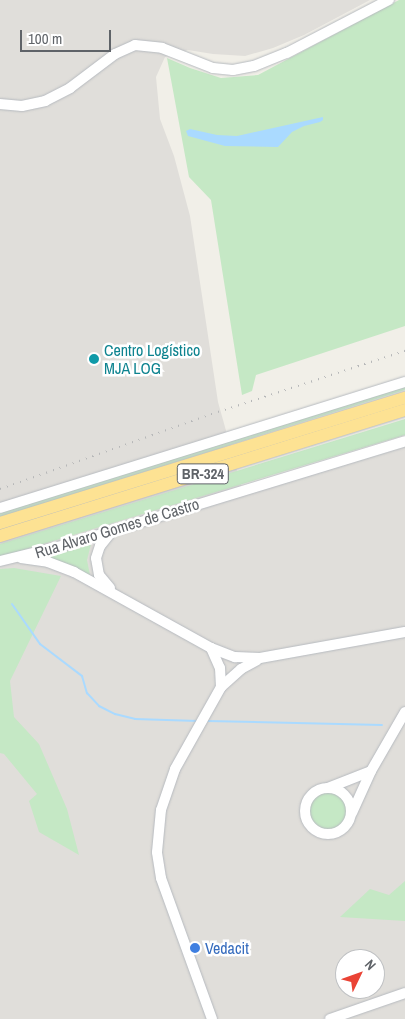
<!DOCTYPE html>
<html>
<head>
<meta charset="utf-8">
<style>
  body { margin:0 }
  #map { position:relative; width:405px; height:1019px; overflow:hidden; background:#f1efe8; font-family:"Archivo Narrow",sans-serif }
  div>[style] { position:absolute }
  .industrial>* { inset:0; background:#e0deda }
  .green>* { inset:0; background:#c5e8c5 }
  .round { border-radius:50% }
  .water>* { inset:0; background:#aadaff }
  .stream>* { height:2px; margin:-1px; padding:0 1px; transform-origin:1px; border-radius:1px; background:#aadaff }
  .roads { filter:drop-shadow(0 0 1px #b6babf) drop-shadow(0 0 1px #b6babf) }
  .secondary>* { height:10px; margin:-5px; padding:0 5px; transform-origin:5px; border-radius:5px; background:#fff }
  .secondary>.ring { margin:-5px; padding:0; box-sizing:content-box; background:none; border:10px solid #fff; border-radius:50% }
  .highway>* { height:12px; margin:-6px; padding:0 6px; transform-origin:6px; border-radius:6px; background:#fde293 }
  .rail>* { height:2px; margin-top:-1px; transform-origin:0; background:repeating-linear-gradient(90deg,#b6b7b8 0 1px,transparent 0 7px) }
  .dots>* { width:14px; height:14px; translate:-50% -50%; box-sizing:border-box; border:2px solid #fff; border-radius:50% }
  span { translate:-50% -50%; white-space:nowrap; text-align:center; line-height:1.15; -webkit-text-stroke:5px #fff; paint-order:stroke }
  .shield-label span { padding:1px 4px; background:#fff; border:1px solid; border-radius:4px; -webkit-text-stroke-width:0 }
  .shield-label { font-size:15px; color:#5f6368; font-weight:700 }
  .culture-label { font-size:16px; color:#0d838f }
  .left { translate:0 -50%; text-align:left }
  .street-label { font-size:16px; color:#5f6368 }
  .shop-label { font-size:16px; color:#366cbe }
  .north { position:absolute; left:335px; top:949px; width:50px; height:50px; box-sizing:border-box; background:#fff; border:1px solid #bfc1c3; border-radius:50%; rotate:48deg; font-size:14px; font-weight:700; line-height:20px; text-align:center; color:#5f6368 }
  .north::after { content:''; display:block; margin:auto; width:18px; height:22px; background:#ea4335; clip-path:polygon(50% 0,100% 100%,50% 72%,0 100%) }
  .scale { position:absolute; left:20px; top:30px; width:91px; height:22px; box-sizing:border-box; border:2px solid #5f6368; border-top:0; padding-left:6px; font-size:15px; line-height:18px; white-space:nowrap; color:#5f6368; -webkit-text-stroke:4px #fff; paint-order:stroke }
</style>
</head>
<body>
<div id="map">
  <div class="industrial">
    <div style="clip-path:polygon(evenodd,0 0,370px 0,304px 35px,273px 48px,245px 56px,213px 54px,188px 50px,165px 57px,156px 77px,160px 119px,174px 156px,190px 216px,218px 402px,244px 495px,405px 447px,405px 1019px,0 1019px,0 0,345px 959px,375px 959px,375px 989px,345px 989px,345px 959px)"></div>
  </div>
  <div class="green">
    <div style="clip-path:polygon(399px 0,405px 0,405px 326px,256px 375px,252px 391px,242px 395px,211px 200px,189px 177px,167px 58px,190px 68px,221px 78px,258px 75px)"></div>
    <div style="clip-path:polygon(405px 385px,405px 390px,0 517px,0 512px)"></div>
    <div style="clip-path:polygon(405px 419px,405px 435px,0 557px,0 544px)"></div>
    <div style="clip-path:polygon(91px 544px,87px 560px,90px 575px,48px 557px)"></div>
    <div style="clip-path:polygon(14px 568px,61px 576px,10px 681px,14px 717px,39px 744px,67px 809px,79px 855px,39px 832px,29px 801px,37px 794px,4px 754px,0 753px,0 569px)"></div>
    <div class="round" style="left:309px;top:792px;width:38px;height:38px"></div>
    <div style="clip-path:polygon(405px 881px,405px 921px,340px 917px,370px 889px,389px 895px)"></div>
  </div>
  <div class="water">
    <div style="clip-path:polygon(323px 117px,323px 120px,320px 122px,304px 126px,292px 132px,278px 147px,225px 146px,188px 136px,186px 131px,190px 129px,217px 135px,237px 136px)"></div>
  </div>
  <div class="stream">
    <div style="left:12px;top:604px;width:49px;rotate:55deg"></div>
    <div style="left:40px;top:644px;width:53px;rotate:37.3deg"></div>
    <div style="left:82px;top:676px;width:18px;rotate:74deg"></div>
    <div style="left:87px;top:693px;width:18px;rotate:47deg"></div>
    <div style="left:99px;top:706px;width:18px;rotate:27deg"></div>
    <div style="left:115px;top:714px;width:21px;rotate:14deg"></div>
    <div style="left:135px;top:719px;width:63px;rotate:1.8deg"></div>
    <div style="left:207px;top:721px;width:175px;rotate:1.3deg"></div>
  </div>
  <div class="roads">
    <div class="secondary">
      <div style="left:0;top:104px;width:22px;rotate:5deg"></div>
      <div style="left:22px;top:106px;width:24px;rotate:-12deg"></div>
      <div style="left:45px;top:101px;width:28px;rotate:-27deg"></div>
      <div style="left:70px;top:88px;width:56px;rotate:-37.1deg"></div>
      <div style="left:115px;top:54px;width:22px;rotate:-24deg"></div>
      <div style="left:135px;top:45px;width:27px;rotate:6deg"></div>
      <div style="left:162px;top:48px;width:55px;rotate:21.4deg"></div>
      <div style="left:213px;top:68px;width:20px;rotate:6deg"></div>
      <div style="left:233px;top:70px;width:21px;rotate:-11deg"></div>
      <div style="left:254px;top:66px;width:35px;rotate:-22deg"></div>
      <div style="left:287px;top:53px;width:115px;rotate:-27.5deg"></div>
      <div style="left:0;top:508px;width:424px;rotate:-17.3deg"></div>
      <div style="left:21px;top:558px;width:27px;rotate:8deg"></div>
      <div style="left:48px;top:562px;width:28px;rotate:21deg"></div>
      <div style="left:74px;top:572px;width:157px;rotate:29deg"></div>
      <div style="left:211px;top:648px;width:26px;rotate:21deg"></div>
      <div style="left:235px;top:657px;width:25px;rotate:2deg"></div>
      <div style="left:260px;top:658px;width:147px;rotate:-10.2deg"></div>
      <div style="left:0;top:561px;width:71px;rotate:-13.8deg"></div>
      <div style="left:69px;top:544px;width:351px;rotate:-17deg"></div>
      <div style="left:110px;top:588px;width:17px;rotate:-130deg"></div>
      <div style="left:99px;top:575px;width:17px;rotate:-100deg"></div>
      <div style="left:96px;top:558px;width:13px;rotate:-72deg"></div>
      <div style="left:100px;top:546px;width:21px;rotate:-51deg"></div>
      <div style="left:211px;top:648px;width:22px;rotate:66deg"></div>
      <div style="left:220px;top:668px;width:19px;rotate:87deg"></div>
      <div class="ring" style="left:305px;top:788px;width:36px;height:36px"></div>
      <div style="left:328px;top:788px;width:46px;rotate:-21.6deg"></div>
      <div style="left:352px;top:813px;width:46px;rotate:-65.7deg"></div>
      <div style="left:371px;top:771px;width:68px;rotate:-60deg"></div>
      <div style="left:212px;top:1019px;width:150px;rotate:-109.9deg"></div>
      <div style="left:161px;top:878px;width:26px;rotate:-99deg"></div>
      <div style="left:157px;top:852px;width:42px;rotate:-84.6deg"></div>
      <div style="left:161px;top:810px;width:43px;rotate:-71.1deg"></div>
      <div style="left:175px;top:769px;width:94px;rotate:-60.7deg"></div>
      <div style="left:221px;top:687px;width:27px;rotate:-42deg"></div>
      <div style="left:241px;top:669px;width:18px;rotate:-29deg"></div>
      <div style="left:330px;top:1019px;width:79px;rotate:-19.1deg"></div>
    </div>
    <div class="highway">
      <div style="left:0;top:523px;width:424px;rotate:-17.2deg"></div>
      <div style="left:0;top:536px;width:424px;rotate:-17.3deg"></div>
    </div>
  </div>
  <div class="rail">
    <div style="left:0;top:489px;width:231px;rotate:-19.5deg"></div>
    <div style="left:218px;top:412px;width:197px;rotate:-18.1deg"></div>
  </div>
  <div class="dots">
    <div style="left:94px;top:359px;background:#0f9aa8"></div>
    <div style="left:195px;top:948px;background:#3f7fe0"></div>
  </div>
  <div class="shield-label">
    <span style="left:203px;top:474px">BR-324</span>
  </div>
  <div class="culture-label">
    <span class="left" style="left:104px;top:359px">Centro Logístico<br>MJA LOG</span>
  </div>
  <div class="street-label">
    <span style="left:117px;top:528px;rotate:-17deg">Rua Alvaro Gomes de Castro</span>
  </div>
  <div class="shop-label">
    <span class="left" style="left:205px;top:948px">Vedacit</span>
  </div>
  <div class="north">N</div>
  <div class="scale">100 m</div>
</div>
</body>
</html>
